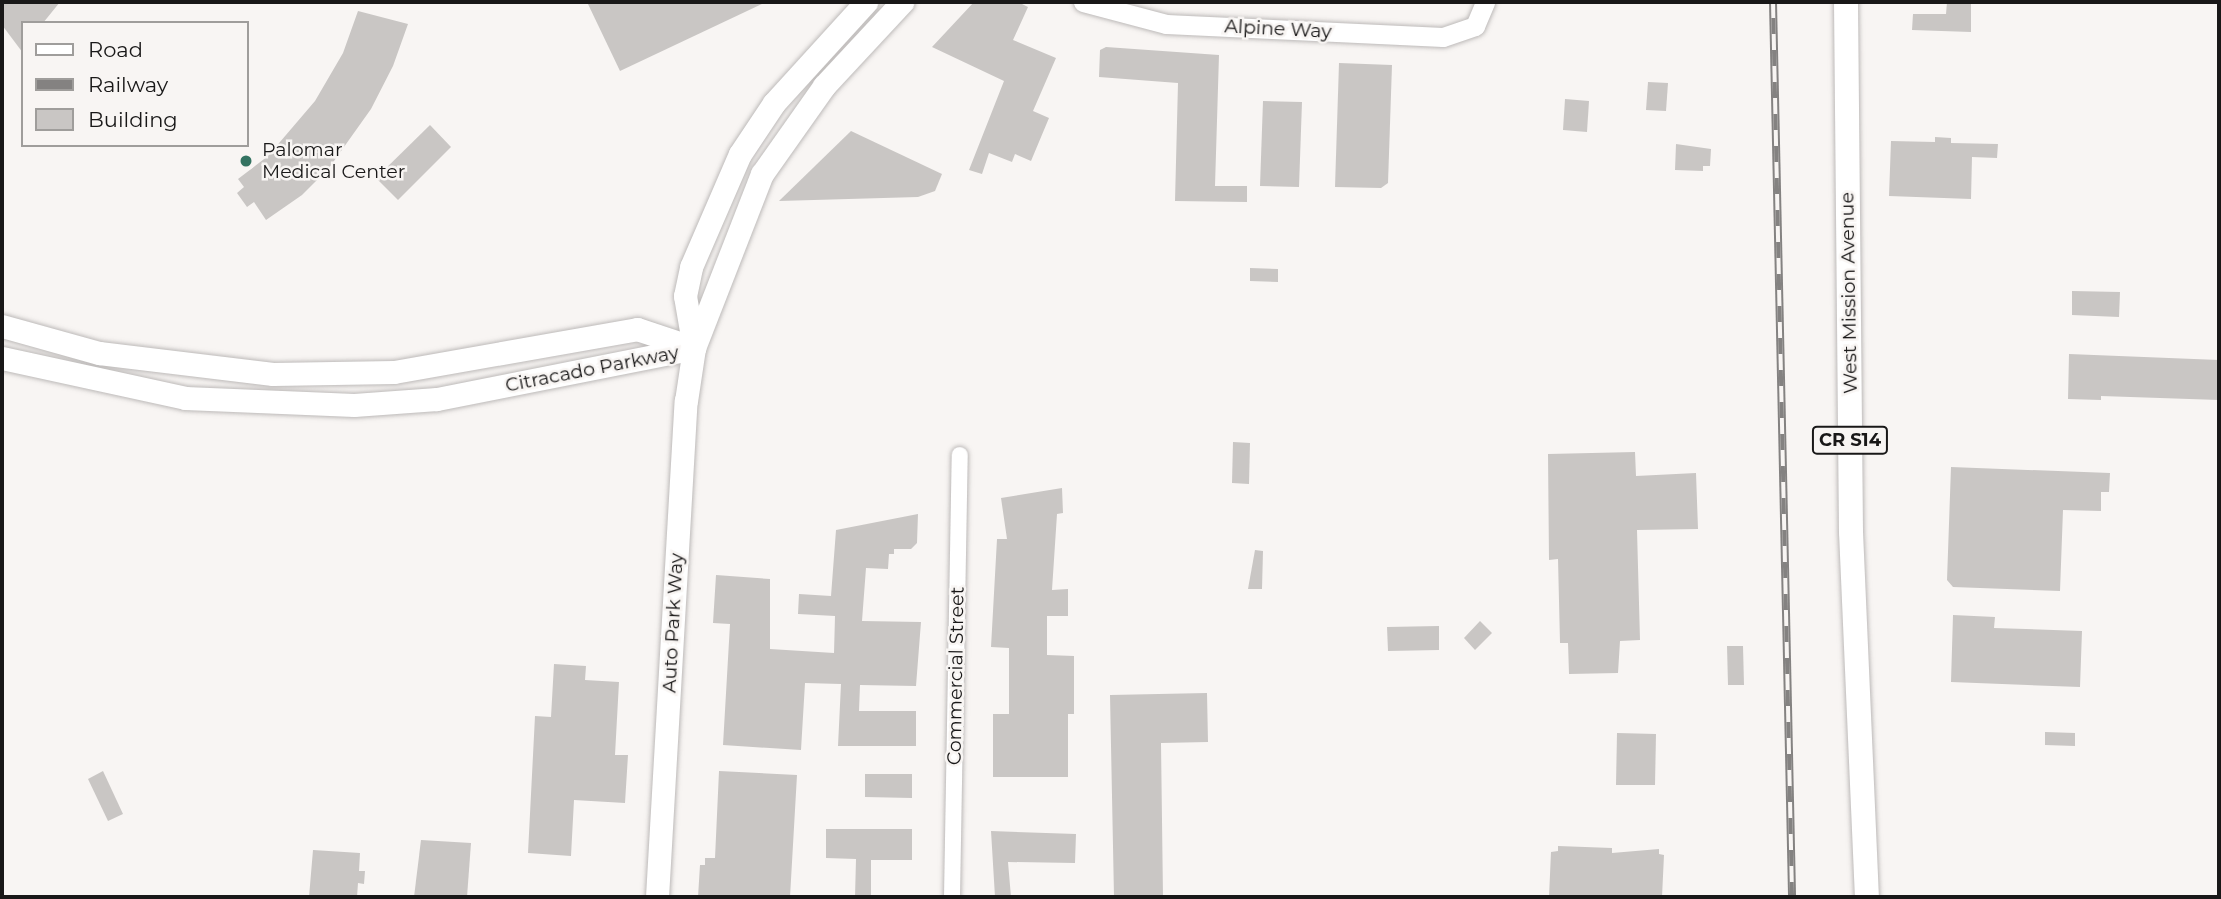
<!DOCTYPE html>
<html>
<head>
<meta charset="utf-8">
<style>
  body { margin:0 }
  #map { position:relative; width:2221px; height:899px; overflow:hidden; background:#f8f5f3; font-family:Montserrat,sans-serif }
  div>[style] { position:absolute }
  .building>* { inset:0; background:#c9c6c4 }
  .roads { filter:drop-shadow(0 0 2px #bdbab9) drop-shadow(0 0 2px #bdbab9) }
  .minor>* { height:16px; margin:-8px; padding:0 8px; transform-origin:8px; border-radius:8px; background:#fff }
  .tertiary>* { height:19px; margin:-9.5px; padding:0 9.5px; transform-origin:9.5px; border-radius:9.5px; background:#fff }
  .secondary>* { height:23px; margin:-11.5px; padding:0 11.5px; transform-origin:11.5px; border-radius:11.5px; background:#fff }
  .primary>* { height:24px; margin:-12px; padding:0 12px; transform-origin:12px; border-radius:12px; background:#fff }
  .rail>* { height:8px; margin-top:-4px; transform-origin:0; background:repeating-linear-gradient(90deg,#f8f5f3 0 16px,#848281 0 32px); box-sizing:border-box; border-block:2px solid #848281 }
  .dots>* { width:19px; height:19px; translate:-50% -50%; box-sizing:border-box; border:4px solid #f8f5f3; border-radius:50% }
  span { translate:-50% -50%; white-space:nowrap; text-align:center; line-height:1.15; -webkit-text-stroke:5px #f8f5f3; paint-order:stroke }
  .shield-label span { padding:2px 5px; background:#f8f5f3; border:2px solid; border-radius:5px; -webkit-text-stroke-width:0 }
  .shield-label { font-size:18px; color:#191818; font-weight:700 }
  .street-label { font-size:19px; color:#191818 }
  .poi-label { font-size:19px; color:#191818 }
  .left { translate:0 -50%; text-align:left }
  .frame { position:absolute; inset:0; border:4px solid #191818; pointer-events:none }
  .legend { position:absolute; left:21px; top:21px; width:228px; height:126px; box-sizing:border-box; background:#f8f5f3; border:2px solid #9f9d9b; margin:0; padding:9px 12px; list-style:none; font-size:21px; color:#191818 }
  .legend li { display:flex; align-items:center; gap:14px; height:35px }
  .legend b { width:35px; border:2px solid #9f9d9b }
</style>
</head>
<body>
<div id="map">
  <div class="building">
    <div style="clip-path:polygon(2px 2px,60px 2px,43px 23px,23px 23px,23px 53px,2px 25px)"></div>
    <div style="clip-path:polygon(587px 2px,766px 2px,620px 71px)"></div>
    <div style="clip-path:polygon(974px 2px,1018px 2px,1028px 7px,1013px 40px,1056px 58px,1033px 111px,1049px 118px,1031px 161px,1015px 154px,1012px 162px,989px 153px,982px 174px,969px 170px,1004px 81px,932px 47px)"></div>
    <div style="clip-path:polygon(1947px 2px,1971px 2px,1971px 32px,1912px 30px,1913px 14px,1946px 14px)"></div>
    <div style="clip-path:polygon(358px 11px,408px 24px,393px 66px,371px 109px,329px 168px,302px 195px,266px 220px,254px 202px,247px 207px,237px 193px,244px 187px,238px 179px,268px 156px,315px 101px,343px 53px)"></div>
    <div style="clip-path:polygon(1106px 47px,1219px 55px,1215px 186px,1247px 186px,1247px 202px,1175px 201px,1178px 83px,1099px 77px,1100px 50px)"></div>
    <div style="clip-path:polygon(1339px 63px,1392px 65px,1388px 183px,1381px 188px,1335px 187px)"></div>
    <div style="clip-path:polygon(1648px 82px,1668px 83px,1666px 111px,1646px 110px)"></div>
    <div style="clip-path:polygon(1565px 99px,1589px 101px,1587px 132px,1563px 130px)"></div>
    <div style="clip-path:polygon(1263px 101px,1302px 102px,1299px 187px,1260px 186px)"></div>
    <div style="clip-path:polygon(430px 125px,451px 147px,398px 200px,376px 178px)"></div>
    <div style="clip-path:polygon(851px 131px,942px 174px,935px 191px,918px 197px,779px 201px)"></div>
    <div style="clip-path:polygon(1935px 137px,1951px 138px,1951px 143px,1998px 144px,1997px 158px,1972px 157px,1971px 199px,1889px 196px,1891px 141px,1935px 142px)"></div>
    <div style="clip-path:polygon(1676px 144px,1711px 149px,1710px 166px,1703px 166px,1703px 171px,1675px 170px)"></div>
    <div style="clip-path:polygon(1250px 268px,1278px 269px,1278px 282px,1250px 281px)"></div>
    <div style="clip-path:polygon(2072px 291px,2120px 292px,2119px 317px,2072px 315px)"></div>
    <div style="clip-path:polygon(2069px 354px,2219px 360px,2219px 400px,2101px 396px,2101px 400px,2068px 399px)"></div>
    <div style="clip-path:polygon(1233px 442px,1250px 443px,1249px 484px,1232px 483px)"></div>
    <div style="clip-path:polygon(1635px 452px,1636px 476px,1696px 473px,1698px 529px,1637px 530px,1640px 640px,1620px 641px,1618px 673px,1569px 674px,1568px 643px,1560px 643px,1558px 559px,1549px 560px,1548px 454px)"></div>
    <div style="clip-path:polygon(1951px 467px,2110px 473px,2109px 492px,2101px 492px,2101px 511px,2063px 510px,2060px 591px,1953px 587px,1947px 580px)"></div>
    <div style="clip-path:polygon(1062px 488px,1063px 513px,1057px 514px,1052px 590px,1068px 589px,1068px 616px,1047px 616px,1047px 655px,1074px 656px,1074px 714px,1068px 714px,1068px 777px,993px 777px,993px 714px,1009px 714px,1009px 648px,991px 647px,997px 539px,1007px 539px,1001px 498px)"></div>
    <div style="clip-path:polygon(918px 514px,917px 543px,911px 549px,894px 549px,894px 554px,889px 554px,888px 569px,866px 568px,862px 621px,921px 622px,916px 686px,860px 685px,859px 711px,916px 711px,916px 746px,838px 746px,841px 684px,805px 683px,801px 750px,723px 745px,730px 624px,713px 623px,716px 575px,770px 579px,770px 649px,834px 653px,835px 616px,798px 614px,799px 594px,831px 596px,836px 530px)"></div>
    <div style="clip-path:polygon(1255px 550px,1263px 551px,1262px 589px,1248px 589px)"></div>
    <div style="clip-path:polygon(1953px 615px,1995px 617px,1994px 628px,2082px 631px,2080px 687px,1951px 682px)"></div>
    <div style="clip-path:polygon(1480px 621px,1492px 633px,1475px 650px,1464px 638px)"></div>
    <div style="clip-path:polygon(1439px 626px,1439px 650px,1388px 651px,1387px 627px)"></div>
    <div style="clip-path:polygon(1727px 646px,1743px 646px,1744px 685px,1728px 685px)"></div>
    <div style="clip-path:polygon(554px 664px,586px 666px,585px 680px,619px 682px,615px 755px,628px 755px,625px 803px,574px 800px,571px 856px,528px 853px,535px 716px,551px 717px)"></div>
    <div style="clip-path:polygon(1207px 693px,1208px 742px,1161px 743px,1163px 897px,1114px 897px,1110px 695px)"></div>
    <div style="clip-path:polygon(2045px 732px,2075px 733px,2075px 746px,2045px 745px)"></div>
    <div style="clip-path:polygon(1617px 733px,1656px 734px,1655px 785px,1616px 785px)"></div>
    <div style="clip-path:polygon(103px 771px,123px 814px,108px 821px,88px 779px)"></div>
    <div style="clip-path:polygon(719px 771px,797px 775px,790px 897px,698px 897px,700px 865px,705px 865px,705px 858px,715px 858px)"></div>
    <div style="clip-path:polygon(865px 774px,912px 774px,912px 798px,865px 797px)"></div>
    <div style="clip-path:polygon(826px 829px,912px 829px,912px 860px,871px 860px,871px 897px,855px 897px,856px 859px,826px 858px)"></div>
    <div style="clip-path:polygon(991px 831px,1076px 834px,1075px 863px,1008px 862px,1011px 897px,995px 897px)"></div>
    <div style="clip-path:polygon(421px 840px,471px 843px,467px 897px,414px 897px)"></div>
    <div style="clip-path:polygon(1558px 846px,1612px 848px,1612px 853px,1659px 849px,1659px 854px,1664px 855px,1662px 897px,1549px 897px,1551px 852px,1558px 851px)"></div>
    <div style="clip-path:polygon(313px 850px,360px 853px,359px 871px,365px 871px,364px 884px,358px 883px,357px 897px,309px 897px)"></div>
  </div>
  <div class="roads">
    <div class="minor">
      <div style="left:952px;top:897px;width:442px;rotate:-89deg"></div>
    </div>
    <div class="tertiary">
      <div style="left:1083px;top:2px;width:86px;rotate:14.8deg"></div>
      <div style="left:1166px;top:24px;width:277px;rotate:2.7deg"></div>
      <div style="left:1443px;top:37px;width:34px;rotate:-19deg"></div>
      <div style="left:1475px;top:26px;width:26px;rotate:-67deg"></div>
    </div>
    <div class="secondary">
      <div style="left:2px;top:326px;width:101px;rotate:15.6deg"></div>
      <div style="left:99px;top:353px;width:175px;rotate:6.9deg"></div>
      <div style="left:273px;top:374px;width:121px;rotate:-0.9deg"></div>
      <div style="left:394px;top:372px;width:247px;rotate:-10deg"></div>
      <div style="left:637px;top:329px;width:60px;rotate:18.4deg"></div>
      <div style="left:694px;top:348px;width:53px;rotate:-99.8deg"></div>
      <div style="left:685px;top:296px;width:30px;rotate:-78deg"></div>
      <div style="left:691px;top:267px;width:123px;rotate:-66.6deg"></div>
      <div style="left:740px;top:154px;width:61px;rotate:-56.3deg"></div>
      <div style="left:774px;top:103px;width:137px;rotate:-47.7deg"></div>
      <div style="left:2px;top:358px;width:187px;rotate:12.3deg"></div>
      <div style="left:185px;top:398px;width:169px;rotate:2.4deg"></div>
      <div style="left:354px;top:405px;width:83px;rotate:-4.1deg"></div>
      <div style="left:437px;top:399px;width:262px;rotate:-11.2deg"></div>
      <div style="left:657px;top:897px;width:497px;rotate:-86.7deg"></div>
      <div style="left:686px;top:401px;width:54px;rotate:-81.4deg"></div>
      <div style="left:694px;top:348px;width:187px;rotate:-68.7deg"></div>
      <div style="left:762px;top:174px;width:108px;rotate:-54.8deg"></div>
      <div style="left:824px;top:86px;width:115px;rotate:-47.1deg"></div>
    </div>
    <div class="primary">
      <div style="left:1846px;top:2px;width:530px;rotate:89.46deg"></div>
      <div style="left:1851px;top:532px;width:365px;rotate:87.5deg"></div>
    </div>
  </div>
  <div class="rail">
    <div style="left:1773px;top:2px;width:895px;rotate:88.78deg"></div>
  </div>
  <div class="dots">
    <div style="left:246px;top:161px;background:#347361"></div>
  </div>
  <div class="shield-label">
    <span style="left:1850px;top:440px">CR S14</span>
  </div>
  <div class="street-label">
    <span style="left:1278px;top:29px;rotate:3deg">Alpine Way</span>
    <span style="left:1849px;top:293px;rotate:-91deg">West Mission Avenue</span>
    <span style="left:592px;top:369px;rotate:-11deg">Citracado Parkway</span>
    <span style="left:673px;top:623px;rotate:-87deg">Auto Park Way</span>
    <span style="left:956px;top:676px;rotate:-89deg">Commercial Street</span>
  </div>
  <div class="poi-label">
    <span class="left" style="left:262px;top:161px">Palomar<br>Medical Center</span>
  </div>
  <div class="frame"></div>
  <ul class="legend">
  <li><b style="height:9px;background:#fff"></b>Road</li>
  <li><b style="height:9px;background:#848281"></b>Railway</li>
  <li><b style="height:19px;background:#c9c6c4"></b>Building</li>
  </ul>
</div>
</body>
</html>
